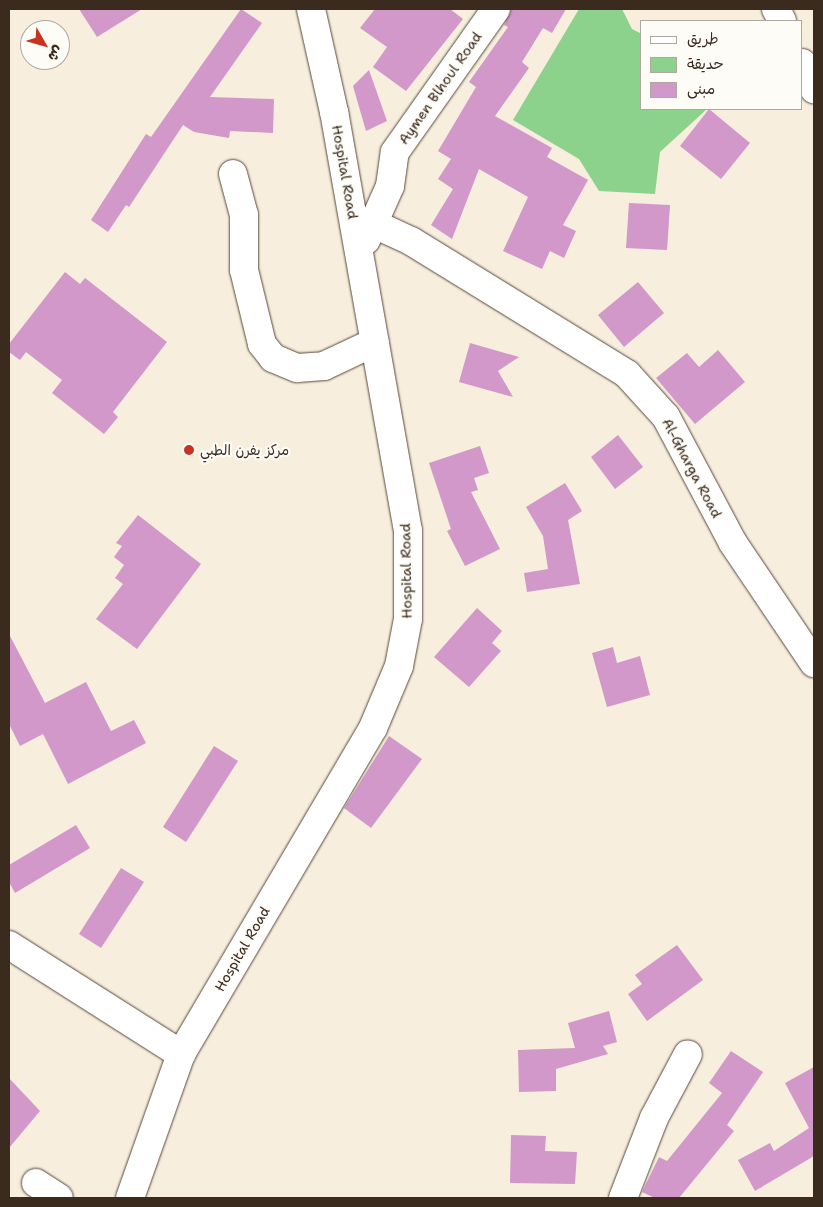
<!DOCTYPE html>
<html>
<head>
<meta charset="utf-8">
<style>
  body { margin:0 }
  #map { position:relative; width:823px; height:1207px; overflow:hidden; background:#f7eedd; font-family:"Shantell Sans","Playpen Sans Arabic",sans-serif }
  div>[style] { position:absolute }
  .green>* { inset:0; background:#8dd28c }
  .building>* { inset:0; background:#d198c9 }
  .roads { filter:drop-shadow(0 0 1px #57473b) drop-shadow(0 0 1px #57473b) }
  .minor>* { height:28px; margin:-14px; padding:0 14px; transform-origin:14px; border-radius:14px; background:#fff }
  .dots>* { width:14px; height:14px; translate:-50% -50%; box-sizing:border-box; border:2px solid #fdfcf7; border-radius:50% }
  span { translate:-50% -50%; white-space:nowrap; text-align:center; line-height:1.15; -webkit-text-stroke:4.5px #fdfcf7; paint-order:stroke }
  .street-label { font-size:14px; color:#3b2a1e }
  .poi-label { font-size:14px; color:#3b2a1e }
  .left { translate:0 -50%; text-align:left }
  .frame { position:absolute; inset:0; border:10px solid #3b2a1e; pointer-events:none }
  .legend { position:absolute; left:640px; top:20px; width:162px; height:90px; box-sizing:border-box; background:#fdfcf7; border:1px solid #afa8a0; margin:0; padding:6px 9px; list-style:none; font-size:15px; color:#3b2a1e }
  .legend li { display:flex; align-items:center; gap:10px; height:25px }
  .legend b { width:25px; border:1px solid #afa8a0 }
  .north { position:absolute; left:20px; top:20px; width:50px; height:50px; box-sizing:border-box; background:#fdfcf7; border:1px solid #afa8a0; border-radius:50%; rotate:128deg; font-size:14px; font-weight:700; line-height:20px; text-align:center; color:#3b2a1e }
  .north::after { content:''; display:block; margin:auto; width:18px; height:22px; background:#c8321e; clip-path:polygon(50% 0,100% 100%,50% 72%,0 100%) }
</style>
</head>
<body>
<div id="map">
  <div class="green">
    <div style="clip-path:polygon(579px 9px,622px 9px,632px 29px,642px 34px,642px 109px,707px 109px,660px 152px,655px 194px,599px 191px,579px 159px,513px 120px)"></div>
  </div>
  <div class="building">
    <div style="clip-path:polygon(79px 9px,142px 9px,97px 37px)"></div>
    <div style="clip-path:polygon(241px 9px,262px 23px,210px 97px,274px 99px,273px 133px,230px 131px,229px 138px,194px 132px,183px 125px,129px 207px,126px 205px,108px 232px,91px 220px,146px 134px,151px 137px)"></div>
    <div style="clip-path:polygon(375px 9px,450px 9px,463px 19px,406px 91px,373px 67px,387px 47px,360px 28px)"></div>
    <div style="clip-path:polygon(511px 9px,566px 9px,552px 33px,543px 28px,522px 62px,529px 68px,495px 116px,552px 148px,547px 157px,588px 180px,563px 225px,576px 231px,564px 258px,550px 251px,542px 269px,503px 251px,528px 197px,479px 169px,452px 239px,431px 225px,453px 189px,438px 179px,451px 159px,438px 151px,476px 87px,469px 82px,508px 27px,504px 25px)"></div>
    <div style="clip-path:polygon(369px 70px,387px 121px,366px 131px,353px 86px)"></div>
    <div style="clip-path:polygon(709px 109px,750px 143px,721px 179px,680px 146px)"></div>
    <div style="clip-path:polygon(629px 203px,670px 205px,667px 250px,626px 248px)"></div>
    <div style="clip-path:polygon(65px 272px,80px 284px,85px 278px,167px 342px,113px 412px,118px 417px,104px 434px,52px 393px,62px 380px,26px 352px,20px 360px,9px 352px,9px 344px)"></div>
    <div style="clip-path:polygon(638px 282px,664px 313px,624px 347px,598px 315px)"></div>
    <div style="clip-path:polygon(470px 343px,519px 357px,498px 371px,513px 397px,459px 382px)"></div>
    <div style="clip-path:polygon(718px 350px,745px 382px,695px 424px,656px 378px,687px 353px,699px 367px)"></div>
    <div style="clip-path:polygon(618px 435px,643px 467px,615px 489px,591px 457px)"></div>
    <div style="clip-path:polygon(480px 446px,489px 473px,474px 478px,478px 490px,471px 492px,500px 549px,465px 566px,447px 531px,451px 529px,429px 463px)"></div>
    <div style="clip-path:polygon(565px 483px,582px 511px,568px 520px,580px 584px,527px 592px,524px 573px,548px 569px,543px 536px,526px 507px)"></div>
    <div style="clip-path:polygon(138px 515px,201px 564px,137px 649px,96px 619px,123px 584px,115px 578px,124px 565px,114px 557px,122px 546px,116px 543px)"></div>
    <div style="clip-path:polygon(477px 608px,502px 631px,492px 643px,501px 651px,469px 687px,434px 657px)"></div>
    <div style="clip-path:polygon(9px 634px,45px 703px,86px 682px,111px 731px,134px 720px,146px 743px,68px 784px,43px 734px,20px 746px,9px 724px)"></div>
    <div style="clip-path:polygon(613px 647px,617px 663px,640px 656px,650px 695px,607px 707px,592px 653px)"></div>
    <div style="clip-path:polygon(389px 736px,422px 759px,371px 828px,344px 808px)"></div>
    <div style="clip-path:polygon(214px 746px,238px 761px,186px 842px,163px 827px)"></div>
    <div style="clip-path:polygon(76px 825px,90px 848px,15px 893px,9px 882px,9px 865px)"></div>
    <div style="clip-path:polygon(121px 868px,144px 882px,101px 948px,79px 934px)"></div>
    <div style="clip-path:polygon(677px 945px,703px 980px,647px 1021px,628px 994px,642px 984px,635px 975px)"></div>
    <div style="clip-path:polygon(609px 1011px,617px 1042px,603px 1046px,608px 1054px,556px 1069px,556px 1091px,519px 1092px,518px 1050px,575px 1048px,568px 1023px)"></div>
    <div style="clip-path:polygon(731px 1051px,763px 1072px,727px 1125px,734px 1131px,679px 1198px,655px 1198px,642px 1192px,659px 1157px,667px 1161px,722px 1093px,709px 1083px)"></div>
    <div style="clip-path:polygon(814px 1067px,814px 1156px,755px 1191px,738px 1160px,770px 1143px,774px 1151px,809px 1128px,785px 1083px)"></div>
    <div style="clip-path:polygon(9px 1078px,40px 1111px,9px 1148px)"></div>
    <div style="clip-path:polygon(511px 1135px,546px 1136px,545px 1151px,577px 1152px,575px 1184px,510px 1183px)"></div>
  </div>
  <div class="roads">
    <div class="minor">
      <div style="left:776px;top:9px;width:13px;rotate:63deg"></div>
      <div style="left:802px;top:63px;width:29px;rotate:65deg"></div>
      <div style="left:233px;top:174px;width:42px;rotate:75deg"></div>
      <div style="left:244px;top:215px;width:55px;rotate:90deg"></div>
      <div style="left:244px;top:270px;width:76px;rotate:76.3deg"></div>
      <div style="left:262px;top:344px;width:18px;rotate:52deg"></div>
      <div style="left:273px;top:358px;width:26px;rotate:23deg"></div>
      <div style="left:297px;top:368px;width:27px;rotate:-4deg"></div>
      <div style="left:324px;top:366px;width:56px;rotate:-25.2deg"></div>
      <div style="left:374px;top:224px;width:41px;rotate:24.7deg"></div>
      <div style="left:411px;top:241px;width:254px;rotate:31.6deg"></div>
      <div style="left:627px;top:374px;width:58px;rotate:47.8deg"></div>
      <div style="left:666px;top:417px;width:143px;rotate:62deg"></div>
      <div style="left:733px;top:543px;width:145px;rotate:56deg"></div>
      <div style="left:366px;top:240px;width:59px;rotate:-66deg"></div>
      <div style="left:390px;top:186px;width:34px;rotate:-82deg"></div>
      <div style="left:395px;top:152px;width:175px;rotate:-54.8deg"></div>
      <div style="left:9px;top:945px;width:204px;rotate:32.4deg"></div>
      <div style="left:36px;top:1183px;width:27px;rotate:33deg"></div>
      <div style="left:130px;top:1198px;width:153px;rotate:-70.5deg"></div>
      <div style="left:181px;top:1054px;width:378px;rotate:-59.5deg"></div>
      <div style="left:373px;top:728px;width:67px;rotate:-67.2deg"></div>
      <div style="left:399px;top:666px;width:48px;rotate:-79.2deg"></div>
      <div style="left:408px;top:619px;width:88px;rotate:-90deg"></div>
      <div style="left:408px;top:531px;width:425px;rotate:-100deg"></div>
      <div style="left:334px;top:112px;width:106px;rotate:-102.6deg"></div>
      <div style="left:623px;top:1198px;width:86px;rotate:-68.8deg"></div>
      <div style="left:654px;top:1118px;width:72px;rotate:-62deg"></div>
    </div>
  </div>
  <div class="dots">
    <div style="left:189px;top:450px;background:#c8321e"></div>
  </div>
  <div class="street-label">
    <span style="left:440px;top:88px;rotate:-55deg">Aymen Blhoul Road</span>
    <span style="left:345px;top:172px;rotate:80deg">Hospital Road</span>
    <span style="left:692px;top:468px;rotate:62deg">Al-Gharga Road</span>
    <span style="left:406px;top:571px;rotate:-91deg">Hospital Road</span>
    <span style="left:242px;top:949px;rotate:-60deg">Hospital Road</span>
  </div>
  <div class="poi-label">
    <span class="left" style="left:200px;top:450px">مركز يفرن الطبي</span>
  </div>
  <div class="frame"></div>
  <ul class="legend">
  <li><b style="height:6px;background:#fff"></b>طريق</li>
  <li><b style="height:14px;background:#8dd28c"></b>حديقة</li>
  <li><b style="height:14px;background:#d198c9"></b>مبنى</li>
  </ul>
  <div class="north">ش</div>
</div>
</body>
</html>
